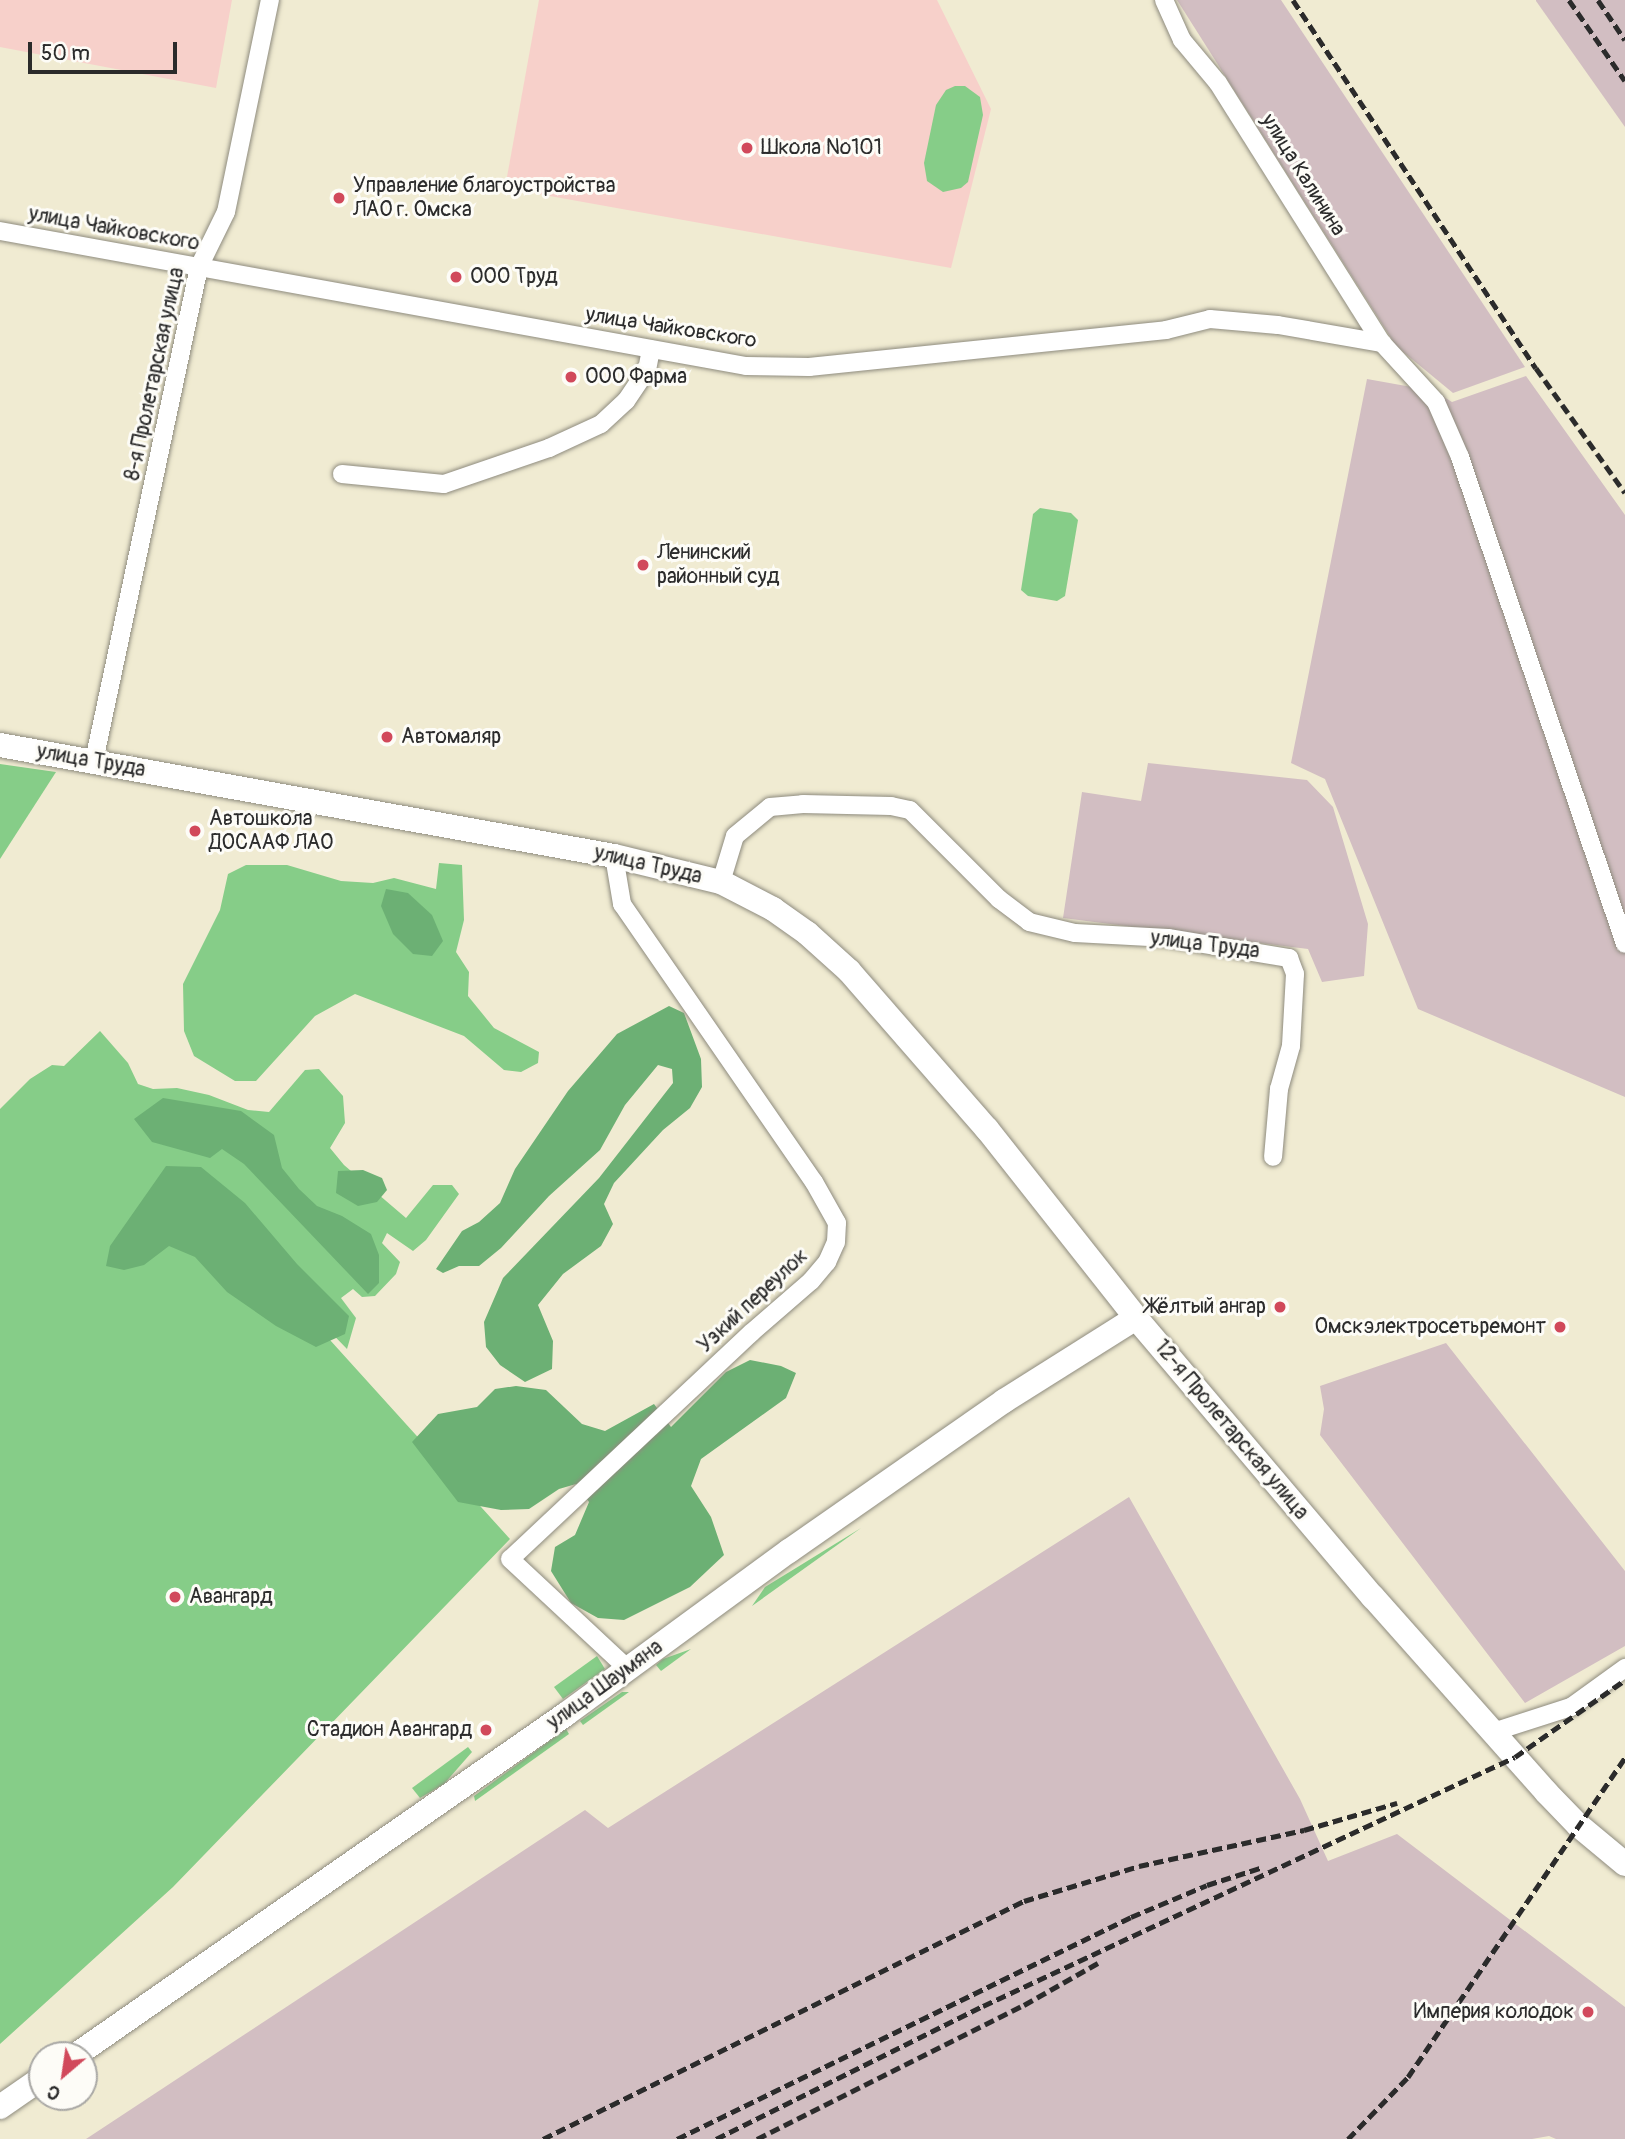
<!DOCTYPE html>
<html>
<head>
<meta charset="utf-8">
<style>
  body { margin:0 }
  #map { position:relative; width:1625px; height:2139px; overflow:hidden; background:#f0ebd2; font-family:Pangolin,sans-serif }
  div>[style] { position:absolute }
  .built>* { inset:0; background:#f7d0ca }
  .industrial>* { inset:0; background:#d2bec2 }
  .green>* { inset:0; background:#86cd88 }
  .forest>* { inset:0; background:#6cb074 }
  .roads { filter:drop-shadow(0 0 2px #8e8b7e) drop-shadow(0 0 2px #8e8b7e) }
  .minor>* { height:18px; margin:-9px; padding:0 9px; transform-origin:9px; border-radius:9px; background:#fff }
  .secondary>* { height:24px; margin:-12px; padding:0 12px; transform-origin:12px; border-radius:12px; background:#fff }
  .rail>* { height:5px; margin-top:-2.5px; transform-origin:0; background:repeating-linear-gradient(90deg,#2b2b2b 0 10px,transparent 0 15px) }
  .dots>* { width:19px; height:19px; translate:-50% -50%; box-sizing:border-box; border:4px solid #fdfcf7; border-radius:50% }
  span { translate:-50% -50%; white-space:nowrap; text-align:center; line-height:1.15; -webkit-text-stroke:6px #fdfcf7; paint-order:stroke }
  .poi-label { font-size:21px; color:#2b2b2b }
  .left { translate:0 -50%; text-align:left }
  .right { translate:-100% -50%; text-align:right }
  .street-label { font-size:21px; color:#2b2b2b }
  .north { position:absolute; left:28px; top:2041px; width:70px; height:70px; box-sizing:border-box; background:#fdfcf7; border:2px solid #a9a8a5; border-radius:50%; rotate:209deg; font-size:19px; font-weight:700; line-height:28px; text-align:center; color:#2b2b2b }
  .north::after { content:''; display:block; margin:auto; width:24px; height:32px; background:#d1495b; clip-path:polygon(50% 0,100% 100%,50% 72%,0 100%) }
  .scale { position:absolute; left:28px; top:42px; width:149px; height:32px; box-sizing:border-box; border:4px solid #2b2b2b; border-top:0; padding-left:9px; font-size:21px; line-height:24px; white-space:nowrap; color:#2b2b2b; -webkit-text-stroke:5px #fdfcf7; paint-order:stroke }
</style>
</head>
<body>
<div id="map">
  <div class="built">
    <div style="clip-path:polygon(0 0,232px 0,216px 88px,0 47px)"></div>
    <div style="clip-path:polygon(539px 0,937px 0,991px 109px,951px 268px,505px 188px)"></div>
  </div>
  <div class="industrial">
    <div style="clip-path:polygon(1177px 0,1281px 0,1525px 367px,1453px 393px,1396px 346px)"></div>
    <div style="clip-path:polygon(1536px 0,1625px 0,1625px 127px,1536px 1px)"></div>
    <div style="clip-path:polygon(1526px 376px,1625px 515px,1625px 1097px,1418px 1009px,1325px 779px,1291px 763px,1367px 379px,1434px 391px,1452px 402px)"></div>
    <div style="clip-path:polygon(1148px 763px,1307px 780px,1333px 807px,1368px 924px,1364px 976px,1322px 982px,1308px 949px,1063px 918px,1082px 792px,1141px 801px)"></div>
    <div style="clip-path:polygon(1446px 1343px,1625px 1571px,1625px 1646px,1525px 1703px,1320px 1435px,1324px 1409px,1320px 1386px)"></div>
    <div style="clip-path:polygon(1129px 1497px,1300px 1799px,1328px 1861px,1397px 1834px,1625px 2007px,1625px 2139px,1556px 2139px,1549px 2136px,1532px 2139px,86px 2139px,585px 1810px,608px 1828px)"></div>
  </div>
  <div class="green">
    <div style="clip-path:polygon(955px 86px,965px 86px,980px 97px,983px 115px,968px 182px,961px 188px,943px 192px,927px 181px,924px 163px,936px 105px,946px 90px)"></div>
    <div style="clip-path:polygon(1040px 508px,1071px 513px,1078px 520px,1065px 596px,1057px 601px,1028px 596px,1021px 590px,1033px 514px)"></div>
    <div style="clip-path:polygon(0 764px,56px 772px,0 859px)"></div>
    <div style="clip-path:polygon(439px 863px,462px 865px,464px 920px,456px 952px,469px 972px,468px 996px,494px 1028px,539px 1052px,538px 1063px,521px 1072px,504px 1070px,464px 1036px,355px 994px,315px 1016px,256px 1081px,235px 1081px,194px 1056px,184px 1031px,183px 984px,220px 910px,228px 874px,246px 865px,287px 865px,341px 881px,373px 883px,394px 878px,436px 889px)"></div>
    <div style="clip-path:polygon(100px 1031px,128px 1063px,138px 1084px,153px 1089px,177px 1088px,209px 1095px,248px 1110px,269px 1112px,305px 1070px,319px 1069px,343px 1096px,345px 1123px,330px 1148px,344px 1165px,406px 1218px,433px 1185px,452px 1185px,459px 1194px,426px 1240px,413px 1251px,387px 1233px,382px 1243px,400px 1262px,396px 1274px,375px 1296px,362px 1297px,353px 1289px,341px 1298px,356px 1318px,347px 1349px,216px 1214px,510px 1539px,173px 1887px,0 2044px,0 1109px,30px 1079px,52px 1065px,64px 1066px)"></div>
    <div style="clip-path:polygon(861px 1528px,752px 1606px,765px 1587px)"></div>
    <div style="clip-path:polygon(691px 1649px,661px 1671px,656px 1665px,663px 1659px)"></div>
    <div style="clip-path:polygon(597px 1656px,605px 1669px,563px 1699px,554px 1687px)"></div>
    <div style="clip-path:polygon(622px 1692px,629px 1692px,583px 1725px,580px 1721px)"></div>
    <div style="clip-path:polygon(566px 1729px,569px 1734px,475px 1801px,474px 1796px)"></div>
    <div style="clip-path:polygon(468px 1747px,472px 1752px,444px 1784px,420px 1798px,412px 1788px)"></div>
  </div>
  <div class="forest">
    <div style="clip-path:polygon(386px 889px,408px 893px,432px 915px,443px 941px,432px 956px,413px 954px,393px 934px,381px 906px)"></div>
    <div style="clip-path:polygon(669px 1006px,684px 1013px,701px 1059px,702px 1087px,690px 1108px,663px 1130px,614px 1183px,604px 1204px,613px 1224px,601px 1246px,563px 1274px,538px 1305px,553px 1341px,552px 1369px,525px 1382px,500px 1365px,486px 1347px,484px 1322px,503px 1278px,599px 1178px,673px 1083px,672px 1069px,658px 1065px,625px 1105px,600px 1150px,549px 1196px,501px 1248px,479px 1266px,459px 1266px,443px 1273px,436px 1269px,462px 1231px,479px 1222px,500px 1203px,515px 1169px,568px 1091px,617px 1034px)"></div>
    <div style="clip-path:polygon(163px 1098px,241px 1111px,274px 1135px,282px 1168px,299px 1189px,317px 1206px,342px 1216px,371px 1234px,379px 1255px,379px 1283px,368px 1294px,244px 1164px,222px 1149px,210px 1158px,152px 1142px,134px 1119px)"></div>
    <div style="clip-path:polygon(166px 1166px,201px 1167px,245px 1203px,297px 1264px,349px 1316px,345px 1334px,316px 1347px,276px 1326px,227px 1292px,195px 1257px,169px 1246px,144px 1265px,124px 1270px,106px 1266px,110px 1246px)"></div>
    <div style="clip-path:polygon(363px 1170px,382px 1178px,387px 1190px,377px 1202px,358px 1206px,336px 1193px,338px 1171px)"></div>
    <div style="clip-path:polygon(750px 1360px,781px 1366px,796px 1373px,786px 1398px,701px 1459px,691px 1486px,711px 1517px,724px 1555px,690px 1587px,624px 1620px,598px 1618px,571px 1603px,551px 1571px,555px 1547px,575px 1535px,589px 1502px,576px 1484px,559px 1489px,529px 1509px,501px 1510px,458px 1502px,412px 1442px,438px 1414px,477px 1407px,495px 1389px,516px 1386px,546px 1390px,582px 1424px,605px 1431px,654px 1404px,671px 1427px,726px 1372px)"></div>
  </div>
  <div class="roads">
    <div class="minor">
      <div style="left:1164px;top:0;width:44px;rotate:65.8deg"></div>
      <div style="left:1182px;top:40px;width:56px;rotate:50.1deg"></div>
      <div style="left:1218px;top:83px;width:307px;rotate:57.8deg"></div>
      <div style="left:1382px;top:343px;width:80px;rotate:47.5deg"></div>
      <div style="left:1436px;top:402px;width:60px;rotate:66.4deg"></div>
      <div style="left:1460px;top:457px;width:514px;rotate:71.28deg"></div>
      <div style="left:0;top:231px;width:758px;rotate:10.26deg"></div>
      <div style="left:746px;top:366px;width:63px;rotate:0.9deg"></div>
      <div style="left:809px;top:367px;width:359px;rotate:-5.9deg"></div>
      <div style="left:1166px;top:330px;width:45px;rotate:-14deg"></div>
      <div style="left:1210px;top:319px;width:68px;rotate:5deg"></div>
      <div style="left:1278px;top:325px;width:106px;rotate:9.8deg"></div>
      <div style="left:342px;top:474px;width:102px;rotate:5.6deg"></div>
      <div style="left:444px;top:484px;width:111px;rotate:-18.9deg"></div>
      <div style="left:549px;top:448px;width:57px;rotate:-24.8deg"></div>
      <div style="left:601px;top:424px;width:34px;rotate:-43deg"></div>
      <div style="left:626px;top:401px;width:37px;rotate:-56deg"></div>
      <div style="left:647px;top:370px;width:21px;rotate:-79deg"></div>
      <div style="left:94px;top:761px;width:505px;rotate:-78deg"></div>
      <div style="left:199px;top:267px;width:61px;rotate:-63.9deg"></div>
      <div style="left:226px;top:212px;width:217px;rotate:-78.3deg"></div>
      <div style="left:614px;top:856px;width:49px;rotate:80.5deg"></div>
      <div style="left:622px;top:904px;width:338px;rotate:55.4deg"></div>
      <div style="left:814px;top:1182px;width:47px;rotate:60.7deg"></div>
      <div style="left:837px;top:1223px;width:19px;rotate:93deg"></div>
      <div style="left:836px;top:1242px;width:22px;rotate:114deg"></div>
      <div style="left:827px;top:1262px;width:25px;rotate:130deg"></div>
      <div style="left:811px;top:1281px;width:79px;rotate:139.1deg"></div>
      <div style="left:751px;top:1333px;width:330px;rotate:136.8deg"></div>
      <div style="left:510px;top:1559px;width:160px;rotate:43deg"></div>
      <div style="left:721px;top:882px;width:48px;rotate:-73.1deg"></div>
      <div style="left:735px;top:836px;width:45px;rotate:-39.6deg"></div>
      <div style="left:770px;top:807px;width:33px;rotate:-5deg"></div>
      <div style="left:803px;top:804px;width:88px;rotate:1.3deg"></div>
      <div style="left:891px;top:806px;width:19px;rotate:12deg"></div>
      <div style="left:910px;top:810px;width:126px;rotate:45deg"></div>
      <div style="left:999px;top:899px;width:38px;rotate:37deg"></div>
      <div style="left:1029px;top:922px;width:47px;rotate:13.4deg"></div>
      <div style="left:1075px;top:933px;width:93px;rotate:3.1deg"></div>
      <div style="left:1168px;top:938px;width:123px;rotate:9.4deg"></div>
      <div style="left:1289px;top:958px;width:17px;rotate:69deg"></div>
      <div style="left:1295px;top:974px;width:72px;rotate:93.2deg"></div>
      <div style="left:1291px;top:1046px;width:45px;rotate:105.6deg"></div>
      <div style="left:1279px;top:1089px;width:68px;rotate:95deg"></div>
      <div style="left:1493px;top:1732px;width:82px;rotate:-17.8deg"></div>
      <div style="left:1571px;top:1707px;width:67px;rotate:-35.8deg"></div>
    </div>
    <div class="secondary">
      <div style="left:0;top:745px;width:624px;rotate:10.25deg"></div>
      <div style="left:614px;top:856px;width:110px;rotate:13.7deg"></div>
      <div style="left:721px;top:882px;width:59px;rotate:27.4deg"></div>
      <div style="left:773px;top:909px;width:42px;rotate:35.2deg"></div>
      <div style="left:807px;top:933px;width:57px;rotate:42.1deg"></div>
      <div style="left:849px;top:971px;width:210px;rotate:48.9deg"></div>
      <div style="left:987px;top:1129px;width:241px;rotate:51.7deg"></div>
      <div style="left:1136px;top:1318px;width:366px;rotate:49.7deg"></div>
      <div style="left:1373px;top:1597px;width:261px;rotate:48.4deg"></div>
      <div style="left:1546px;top:1792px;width:46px;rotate:45.9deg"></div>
      <div style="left:1578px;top:1825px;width:61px;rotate:39.7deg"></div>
      <div style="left:76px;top:2055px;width:597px;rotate:-34.83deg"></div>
      <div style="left:566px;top:1714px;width:276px;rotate:-36.2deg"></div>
      <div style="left:789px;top:1551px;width:262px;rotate:-34.9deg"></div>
      <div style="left:1004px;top:1401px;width:156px;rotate:-32.2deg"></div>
      <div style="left:0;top:2107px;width:51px;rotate:-34.6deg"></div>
    </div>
  </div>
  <div class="rail">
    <div style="left:1293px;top:0;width:441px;rotate:56.6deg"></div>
    <div style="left:1536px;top:368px;width:153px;rotate:54.5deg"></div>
    <div style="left:1569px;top:0;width:98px;rotate:55.3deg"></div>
    <div style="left:1598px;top:0;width:48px;rotate:56deg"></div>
    <div style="left:543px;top:2139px;width:537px;rotate:-26.33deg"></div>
    <div style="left:1024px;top:1901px;width:120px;rotate:-16.9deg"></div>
    <div style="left:1139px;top:1866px;width:169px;rotate:-12.3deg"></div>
    <div style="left:1304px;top:1830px;width:97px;rotate:-16.2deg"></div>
    <div style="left:677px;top:2139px;width:505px;rotate:-26.06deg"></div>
    <div style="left:1131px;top:1917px;width:82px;rotate:-22.8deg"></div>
    <div style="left:1207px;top:1885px;width:56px;rotate:-17.8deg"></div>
    <div style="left:716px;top:2139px;width:298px;rotate:-26.5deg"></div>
    <div style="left:983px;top:2006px;width:587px;rotate:-25.08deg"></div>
    <div style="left:1515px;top:1757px;width:134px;rotate:-35deg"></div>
    <div style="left:757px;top:2139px;width:299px;rotate:-26.7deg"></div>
    <div style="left:1024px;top:2005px;width:85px;rotate:-29.6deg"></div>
    <div style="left:1348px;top:2139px;width:86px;rotate:-45.9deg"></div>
    <div style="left:1408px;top:2077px;width:386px;rotate:-55.8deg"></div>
  </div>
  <div class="dots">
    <div style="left:747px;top:148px;background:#d1495b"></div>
    <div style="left:339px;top:198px;background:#d1495b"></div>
    <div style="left:456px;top:277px;background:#d1495b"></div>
    <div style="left:571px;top:377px;background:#d1495b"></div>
    <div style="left:643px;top:565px;background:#d1495b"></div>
    <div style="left:387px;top:737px;background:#d1495b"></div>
    <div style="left:195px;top:831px;background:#d1495b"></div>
    <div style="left:1280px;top:1307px;background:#d1495b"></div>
    <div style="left:1560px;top:1327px;background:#d1495b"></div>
    <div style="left:175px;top:1597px;background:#d1495b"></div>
    <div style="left:486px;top:1730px;background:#d1495b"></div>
    <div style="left:1588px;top:2012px;background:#d1495b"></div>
  </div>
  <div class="poi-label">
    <span class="left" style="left:761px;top:148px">Школа №101</span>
    <span class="left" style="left:353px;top:198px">Управление благоустройства<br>ЛАО г. Омска</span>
    <span class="left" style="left:470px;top:277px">ООО Труд</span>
    <span class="left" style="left:585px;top:377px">ООО Фарма</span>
    <span class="left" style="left:657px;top:565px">Ленинский<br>районный суд</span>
    <span class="left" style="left:401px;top:737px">Автомаляр</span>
    <span class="left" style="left:209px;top:831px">Автошкола<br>ДОСААФ ЛАО</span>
    <span class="right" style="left:1266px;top:1307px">Жёлтый ангар</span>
    <span class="right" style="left:1546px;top:1327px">Омскэлектросетьремонт</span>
    <span class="left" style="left:189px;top:1597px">Авангард</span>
    <span class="right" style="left:472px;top:1730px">Стадион Авангард</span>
    <span class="right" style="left:1574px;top:2012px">Империя колодок</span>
  </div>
  <div class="street-label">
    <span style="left:1303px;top:175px;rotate:58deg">улица Калинина</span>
    <span style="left:114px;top:229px;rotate:10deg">улица Чайковского</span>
    <span style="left:671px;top:328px;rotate:9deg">улица Чайковского</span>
    <span style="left:155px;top:374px;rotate:-78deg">8-я Пролетарская улица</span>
    <span style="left:91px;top:761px;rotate:10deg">улица Труда</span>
    <span style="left:648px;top:865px;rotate:13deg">улица Труда</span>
    <span style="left:1205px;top:945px;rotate:7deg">улица Труда</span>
    <span style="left:753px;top:1301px;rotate:-43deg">Узкий переулок</span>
    <span style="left:1231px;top:1430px;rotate:50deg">12-я Пролетарская улица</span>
    <span style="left:605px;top:1685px;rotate:-36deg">улица Шаумяна</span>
  </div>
  <div class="north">С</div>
  <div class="scale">50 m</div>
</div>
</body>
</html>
